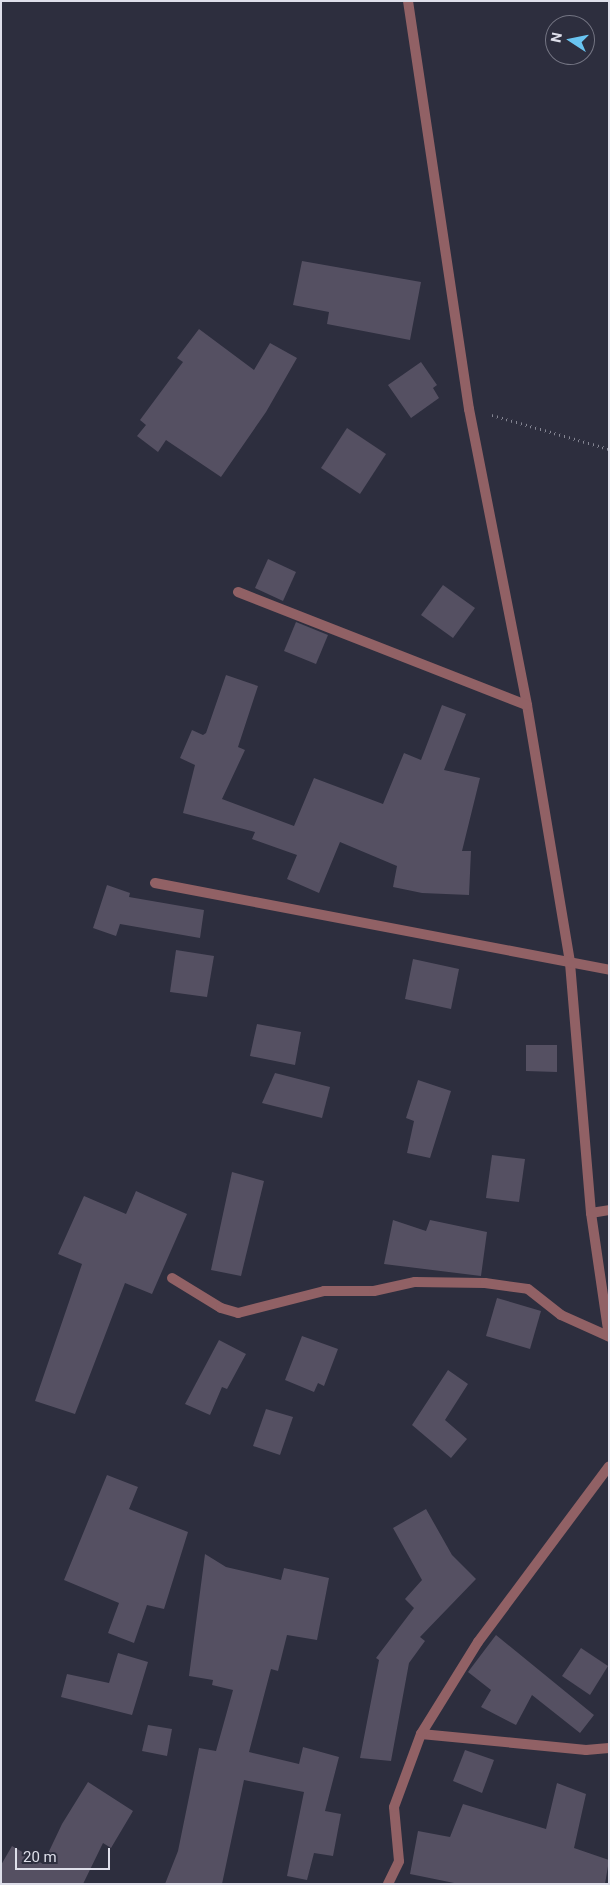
<!DOCTYPE html>
<html>
<head>
<meta charset="utf-8">
<style>
  body { margin:0 }
  #map { position:relative; width:610px; height:1885px; overflow:hidden; background:#2d2e3e; font-family:Roboto,sans-serif }
  div>[style] { position:absolute }
  .building>* { inset:0; background:#555062 }
  .path>* { height:3px; margin-top:-1.5px; transform-origin:0; background:repeating-linear-gradient(90deg,#848592 0 1px,transparent 0 5px) }
  .street>* { height:10px; margin:-5px; padding:0 5px; transform-origin:5px; border-radius:5px; background:#916165 }
  span { translate:-50% -50%; white-space:nowrap; text-align:center; line-height:1.15; -webkit-text-stroke:4px #2d2e3e; paint-order:stroke }
  .frame { position:absolute; inset:0; border:2px solid #dedfea; pointer-events:none }
  .north { position:absolute; left:545px; top:15px; width:50px; height:50px; box-sizing:border-box; background:#2d2e3e; border:1px solid #747583; border-radius:50%; rotate:281deg; font-size:14px; font-weight:700; line-height:20px; text-align:center; color:#dedfea }
  .north::after { content:''; display:block; margin:auto; width:18px; height:22px; background:#69c4f1; clip-path:polygon(50% 0,100% 100%,50% 72%,0 100%) }
  .scale { position:absolute; left:15px; top:1848px; width:95px; height:22px; box-sizing:border-box; border:2px solid #dedfea; border-top:0; padding-left:6px; font-size:15px; line-height:18px; white-space:nowrap; color:#dedfea; -webkit-text-stroke:4px #2d2e3e; paint-order:stroke }
</style>
</head>
<body>
<div id="map">
  <div class="building">
    <div style="clip-path:polygon(302px 261px,421px 282px,410px 340px,327px 324px,329px 312px,293px 305px)"></div>
    <div style="clip-path:polygon(199px 329px,254px 370px,270px 343px,297px 358px,266px 412px,221px 477px,166px 440px,158px 452px,137px 436px,146px 425px,140px 420px,183px 362px,177px 358px)"></div>
    <div style="clip-path:polygon(421px 362px,437px 385px,433px 388px,439px 398px,411px 418px,388px 385px)"></div>
    <div style="clip-path:polygon(347px 428px,386px 454px,360px 494px,321px 468px)"></div>
    <div style="clip-path:polygon(268px 559px,296px 572px,283px 601px,255px 588px)"></div>
    <div style="clip-path:polygon(443px 585px,475px 608px,453px 638px,421px 615px)"></div>
    <div style="clip-path:polygon(296px 622px,328px 635px,316px 664px,284px 651px)"></div>
    <div style="clip-path:polygon(226px 675px,258px 686px,238px 747px,245px 750px,222px 799px,294px 826px,314px 778px,383px 804px,404px 753px,421px 760px,442px 705px,466px 714px,444px 770px,480px 778px,462px 851px,471px 851px,469px 895px,422px 893px,393px 887px,397px 866px,340px 842px,319px 893px,287px 879px,297px 855px,252px 839px,255px 832px,183px 813px,195px 765px,180px 758px,192px 730px,203px 735px,206px 733px)"></div>
    <div style="clip-path:polygon(107px 885px,130px 893px,129px 897px,204px 910px,200px 938px,120px 924px,116px 936px,93px 928px)"></div>
    <div style="clip-path:polygon(176px 950px,214px 956px,207px 997px,170px 992px)"></div>
    <div style="clip-path:polygon(413px 959px,459px 969px,451px 1009px,405px 999px)"></div>
    <div style="clip-path:polygon(257px 1024px,301px 1032px,295px 1065px,250px 1056px)"></div>
    <div style="clip-path:polygon(526px 1045px,557px 1045px,557px 1072px,526px 1071px)"></div>
    <div style="clip-path:polygon(275px 1073px,330px 1087px,322px 1118px,262px 1103px)"></div>
    <div style="clip-path:polygon(418px 1080px,451px 1091px,430px 1158px,407px 1153px,414px 1121px,406px 1118px)"></div>
    <div style="clip-path:polygon(492px 1155px,525px 1159px,519px 1202px,486px 1198px)"></div>
    <div style="clip-path:polygon(232px 1172px,264px 1181px,241px 1276px,211px 1270px)"></div>
    <div style="clip-path:polygon(136px 1191px,187px 1214px,152px 1294px,125px 1283px,75px 1414px,35px 1401px,82px 1264px,58px 1254px,84px 1196px,126px 1214px)"></div>
    <div style="clip-path:polygon(393px 1220px,426px 1231px,430px 1220px,487px 1232px,481px 1276px,384px 1264px)"></div>
    <div style="clip-path:polygon(497px 1298px,541px 1311px,530px 1349px,486px 1336px)"></div>
    <div style="clip-path:polygon(302px 1336px,338px 1349px,324px 1386px,318px 1383px,314px 1392px,285px 1380px)"></div>
    <div style="clip-path:polygon(219px 1340px,246px 1354px,227px 1389px,222px 1387px,210px 1415px,185px 1404px)"></div>
    <div style="clip-path:polygon(448px 1370px,468px 1384px,445px 1420px,467px 1439px,451px 1458px,412px 1425px)"></div>
    <div style="clip-path:polygon(266px 1409px,293px 1417px,280px 1455px,253px 1446px)"></div>
    <div style="clip-path:polygon(107px 1475px,138px 1487px,129px 1509px,188px 1532px,164px 1609px,147px 1605px,134px 1643px,108px 1633px,119px 1603px,64px 1580px)"></div>
    <div style="clip-path:polygon(426px 1509px,452px 1555px,476px 1579px,420px 1637px,425px 1641px,409px 1663px,391px 1761px,360px 1758px,379px 1660px,376px 1658px,414px 1608px,405px 1599px,422px 1580px,393px 1528px)"></div>
    <div style="clip-path:polygon(205px 1554px,226px 1567px,281px 1580px,284px 1568px,329px 1578px,317px 1640px,287px 1635px,278px 1671px,271px 1669px,249px 1752px,299px 1764px,303px 1747px,339px 1757px,325px 1811px,341px 1814px,333px 1856px,314px 1853px,307px 1880px,287px 1876px,304px 1792px,244px 1780px,222px 1884px,165px 1884px,178px 1851px,199px 1748px,216px 1751px,233px 1690px,212px 1685px,213px 1680px,189px 1676px)"></div>
    <div style="clip-path:polygon(496px 1635px,594px 1715px,580px 1733px,532px 1695px,516px 1725px,481px 1707px,491px 1690px,468px 1672px)"></div>
    <div style="clip-path:polygon(581px 1648px,608px 1666px,590px 1695px,562px 1676px)"></div>
    <div style="clip-path:polygon(118px 1653px,148px 1662px,132px 1715px,61px 1697px,67px 1674px,109px 1683px)"></div>
    <div style="clip-path:polygon(148px 1725px,172px 1729px,167px 1756px,142px 1751px)"></div>
    <div style="clip-path:polygon(465px 1750px,494px 1760px,482px 1793px,453px 1781px)"></div>
    <div style="clip-path:polygon(88px 1782px,133px 1811px,111px 1848px,103px 1843px,83px 1884px,1px 1884px,1px 1865px,12px 1846px,43px 1864px,62px 1824px)"></div>
    <div style="clip-path:polygon(557px 1783px,586px 1794px,574px 1848px,609px 1860px,605px 1884px,459px 1884px,410px 1874px,418px 1831px,450px 1837px,463px 1804px,546px 1829px)"></div>
  </div>
  <div class="path">
    <div style="left:492px;top:415px;width:122px;rotate:16.2deg"></div>
  </div>
  <div class="street">
    <div style="left:408px;top:1px;width:413px;rotate:81.5deg"></div>
    <div style="left:469px;top:409px;width:302px;rotate:78.9deg"></div>
    <div style="left:527px;top:705px;width:262px;rotate:80.5deg"></div>
    <div style="left:570px;top:963px;width:251px;rotate:85.2deg"></div>
    <div style="left:591px;top:1213px;width:125px;rotate:81.7deg"></div>
    <div style="left:238px;top:592px;width:310px;rotate:21.4deg"></div>
    <div style="left:155px;top:883px;width:462px;rotate:10.8deg"></div>
    <div style="left:591px;top:1213px;width:18px;rotate:-9deg"></div>
    <div style="left:172px;top:1278px;width:57px;rotate:31.5deg"></div>
    <div style="left:221px;top:1308px;width:18px;rotate:16deg"></div>
    <div style="left:238px;top:1313px;width:89px;rotate:-14.3deg"></div>
    <div style="left:324px;top:1291px;width:50px"></div>
    <div style="left:374px;top:1291px;width:42px;rotate:-12.4deg"></div>
    <div style="left:415px;top:1282px;width:70px;rotate:0.8deg"></div>
    <div style="left:485px;top:1283px;width:43px;rotate:7.9deg"></div>
    <div style="left:528px;top:1289px;width:42px;rotate:38.2deg"></div>
    <div style="left:561px;top:1315px;width:51px;rotate:24.1deg"></div>
    <div style="left:421px;top:1734px;width:166px;rotate:5.5deg"></div>
    <div style="left:586px;top:1750px;width:23px;rotate:-5deg"></div>
    <div style="left:388px;top:1884px;width:25px;rotate:-64deg"></div>
    <div style="left:399px;top:1861px;width:54px;rotate:-95.3deg"></div>
    <div style="left:394px;top:1807px;width:78px;rotate:-69.7deg"></div>
    <div style="left:421px;top:1734px;width:108px;rotate:-58.2deg"></div>
    <div style="left:478px;top:1642px;width:219px;rotate:-53.3deg"></div>
  </div>
  <div class="frame"></div>
  <div class="north">N</div>
  <div class="scale">20 m</div>
</div>
</body>
</html>
